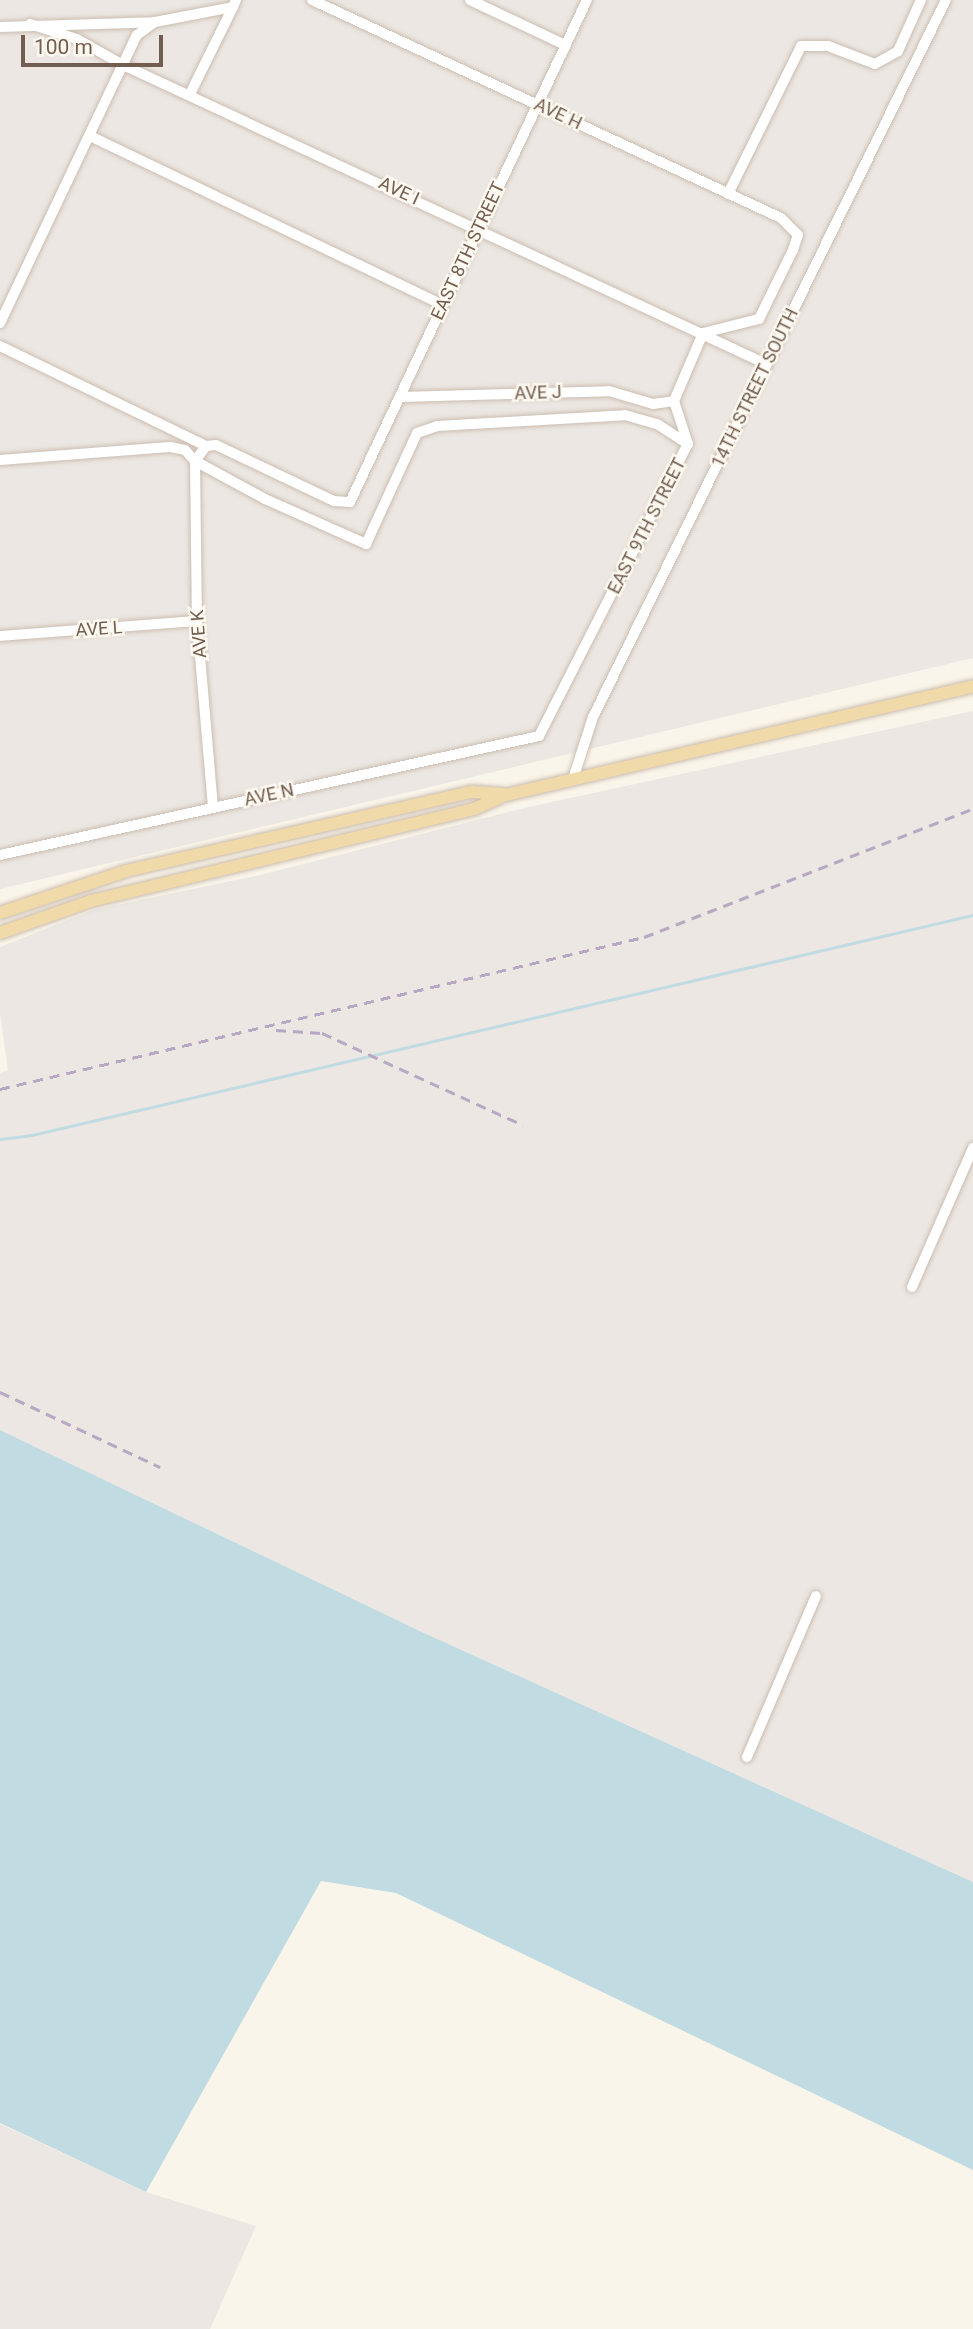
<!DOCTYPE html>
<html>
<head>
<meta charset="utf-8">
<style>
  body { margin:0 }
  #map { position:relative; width:973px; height:2329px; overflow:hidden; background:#faf5ea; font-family:Roboto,sans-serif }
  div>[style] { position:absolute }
  .industrial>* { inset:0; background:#ece7e2 }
  .water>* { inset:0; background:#c0dbe2 }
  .stream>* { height:2.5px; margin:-1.25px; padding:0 1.25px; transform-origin:1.25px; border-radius:1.25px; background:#c0dbe2 }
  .roads { filter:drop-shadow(0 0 2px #cbbdb0) drop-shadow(0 0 2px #cbbdb0) }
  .minor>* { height:10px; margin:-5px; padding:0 5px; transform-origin:5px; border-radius:5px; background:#fff }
  .major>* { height:12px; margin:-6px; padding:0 6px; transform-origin:6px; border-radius:6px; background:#f1daaa }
  .rail>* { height:2.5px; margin-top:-1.25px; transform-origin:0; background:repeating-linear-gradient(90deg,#b8a8c3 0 10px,transparent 0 17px) }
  span { translate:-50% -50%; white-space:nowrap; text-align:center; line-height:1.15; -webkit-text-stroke:5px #fdf8f0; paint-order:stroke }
  .street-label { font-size:18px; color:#725e50 }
  .scale { position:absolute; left:21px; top:35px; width:142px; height:32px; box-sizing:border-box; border:4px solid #725e50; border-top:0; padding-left:9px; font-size:21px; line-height:24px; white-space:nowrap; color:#725e50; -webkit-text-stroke:5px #fdf8f0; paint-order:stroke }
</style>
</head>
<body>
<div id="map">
  <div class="industrial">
    <div style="clip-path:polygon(0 0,973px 0,973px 658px,0 889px)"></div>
    <div style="clip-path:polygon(973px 711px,973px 1882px,424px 1633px,0 1430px,0 1073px,8px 1070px,0 1014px,0 947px,93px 910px,260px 875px,524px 808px)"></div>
    <div style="clip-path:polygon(0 2124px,146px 2192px,256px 2226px,210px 2329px,0 2329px)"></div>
  </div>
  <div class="water">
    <div style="clip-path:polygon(0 1430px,424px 1633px,973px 1882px,973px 2170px,396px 1893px,321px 1881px,146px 2192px,0 2123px)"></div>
  </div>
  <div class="stream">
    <div style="left:0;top:1139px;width:32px;rotate:-7deg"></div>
    <div style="left:32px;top:1135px;width:966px;rotate:-13.16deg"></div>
  </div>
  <div class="roads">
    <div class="minor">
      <div style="left:470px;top:0;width:105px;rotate:25.3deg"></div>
      <div style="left:30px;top:24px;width:49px;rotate:17.7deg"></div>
      <div style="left:77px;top:39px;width:53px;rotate:29.5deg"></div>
      <div style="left:123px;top:65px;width:709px;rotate:24.94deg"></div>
      <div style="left:0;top:27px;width:155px;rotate:-1.8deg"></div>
      <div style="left:155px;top:22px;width:79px;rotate:-10.9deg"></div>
      <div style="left:233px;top:7px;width:8px;rotate:-67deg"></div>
      <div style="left:190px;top:94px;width:97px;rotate:-63.7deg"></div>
      <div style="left:90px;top:136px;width:390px;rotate:25.6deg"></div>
      <div style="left:728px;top:194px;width:165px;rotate:-63.7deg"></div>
      <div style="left:801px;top:46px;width:27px"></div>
      <div style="left:828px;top:46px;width:50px;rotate:21deg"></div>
      <div style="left:875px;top:64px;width:26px;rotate:-29deg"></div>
      <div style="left:898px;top:51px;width:56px;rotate:-65.7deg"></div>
      <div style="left:0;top:323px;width:319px;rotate:-64.6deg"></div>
      <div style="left:137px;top:35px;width:22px;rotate:-36deg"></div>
      <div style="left:0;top:346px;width:229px;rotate:25.9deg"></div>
      <div style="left:206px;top:446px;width:19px;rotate:126deg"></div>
      <div style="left:195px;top:461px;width:80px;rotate:28.5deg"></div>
      <div style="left:265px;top:499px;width:111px;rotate:24deg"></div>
      <div style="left:366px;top:544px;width:122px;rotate:-65.3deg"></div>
      <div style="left:417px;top:433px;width:21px;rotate:-19deg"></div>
      <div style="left:437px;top:426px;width:188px;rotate:-3.3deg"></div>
      <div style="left:625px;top:415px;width:33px;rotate:16deg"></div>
      <div style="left:657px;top:424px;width:37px;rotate:33deg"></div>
      <div style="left:400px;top:397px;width:209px;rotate:-1.6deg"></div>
      <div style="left:609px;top:391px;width:46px;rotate:16.5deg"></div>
      <div style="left:653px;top:404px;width:21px;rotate:-8deg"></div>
      <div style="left:206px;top:446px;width:10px;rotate:-6deg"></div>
      <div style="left:216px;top:445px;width:131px;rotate:25.4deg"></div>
      <div style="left:334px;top:501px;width:16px;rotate:4deg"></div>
      <div style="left:350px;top:502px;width:555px;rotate:-64.73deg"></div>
      <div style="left:0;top:460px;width:170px;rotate:-4.4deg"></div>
      <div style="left:170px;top:447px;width:15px;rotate:11deg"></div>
      <div style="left:185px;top:450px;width:15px;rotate:48deg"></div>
      <div style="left:195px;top:461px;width:160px;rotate:89.3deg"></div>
      <div style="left:197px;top:621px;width:187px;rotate:85.1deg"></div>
      <div style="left:0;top:636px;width:198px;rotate:-4.4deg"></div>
      <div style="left:573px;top:779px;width:65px;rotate:-72.1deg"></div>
      <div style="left:593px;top:717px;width:799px;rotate:-63.79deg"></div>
      <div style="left:0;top:855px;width:552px;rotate:-12.45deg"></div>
      <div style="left:539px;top:736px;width:328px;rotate:-63deg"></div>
      <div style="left:688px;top:444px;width:45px;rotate:-108deg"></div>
      <div style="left:674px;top:401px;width:74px;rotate:-66.9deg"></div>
      <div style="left:703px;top:333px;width:58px;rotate:-14deg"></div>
      <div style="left:759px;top:319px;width:77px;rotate:-63.8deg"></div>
      <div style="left:793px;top:250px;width:16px;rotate:-72deg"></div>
      <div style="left:798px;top:235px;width:24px;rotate:-135deg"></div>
      <div style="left:781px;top:218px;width:517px;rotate:-155.07deg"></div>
      <div style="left:912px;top:1287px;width:152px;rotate:-66.3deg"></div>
      <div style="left:747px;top:1757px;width:175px;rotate:-66.8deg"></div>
    </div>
    <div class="major">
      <div style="left:0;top:913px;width:133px;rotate:-18.4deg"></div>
      <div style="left:126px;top:871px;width:355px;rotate:-12.9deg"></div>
      <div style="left:472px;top:792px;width:30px;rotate:4deg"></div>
      <div style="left:0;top:933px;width:96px;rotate:-19.4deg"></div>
      <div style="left:91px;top:901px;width:394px;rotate:-13.5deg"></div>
      <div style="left:474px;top:809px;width:35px;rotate:-24deg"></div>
      <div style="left:506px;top:795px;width:480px;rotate:-13.1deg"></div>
    </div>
  </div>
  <div class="rail">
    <div style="left:276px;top:1030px;width:46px;rotate:3.7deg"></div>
    <div style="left:322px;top:1033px;width:221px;rotate:24.6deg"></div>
    <div style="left:0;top:1089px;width:662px;rotate:-13.28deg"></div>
    <div style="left:644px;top:937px;width:353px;rotate:-21.3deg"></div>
    <div style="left:0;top:1392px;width:177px;rotate:25.1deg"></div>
  </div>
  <div class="street-label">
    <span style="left:558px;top:114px;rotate:25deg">AVE H</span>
    <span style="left:399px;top:191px;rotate:25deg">AVE I</span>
    <span style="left:468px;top:251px;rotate:-65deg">EAST 8TH STREET</span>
    <span style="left:755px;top:388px;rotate:-64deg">14TH STREET SOUTH</span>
    <span style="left:538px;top:393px;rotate:-2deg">AVE J</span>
    <span style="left:647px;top:526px;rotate:-63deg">EAST 9TH STREET</span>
    <span style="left:99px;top:629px;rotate:-4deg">AVE L</span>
    <span style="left:199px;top:634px;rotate:-94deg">AVE K</span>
    <span style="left:269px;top:795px;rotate:-12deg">AVE N</span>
  </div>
  <div class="scale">100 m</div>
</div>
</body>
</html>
